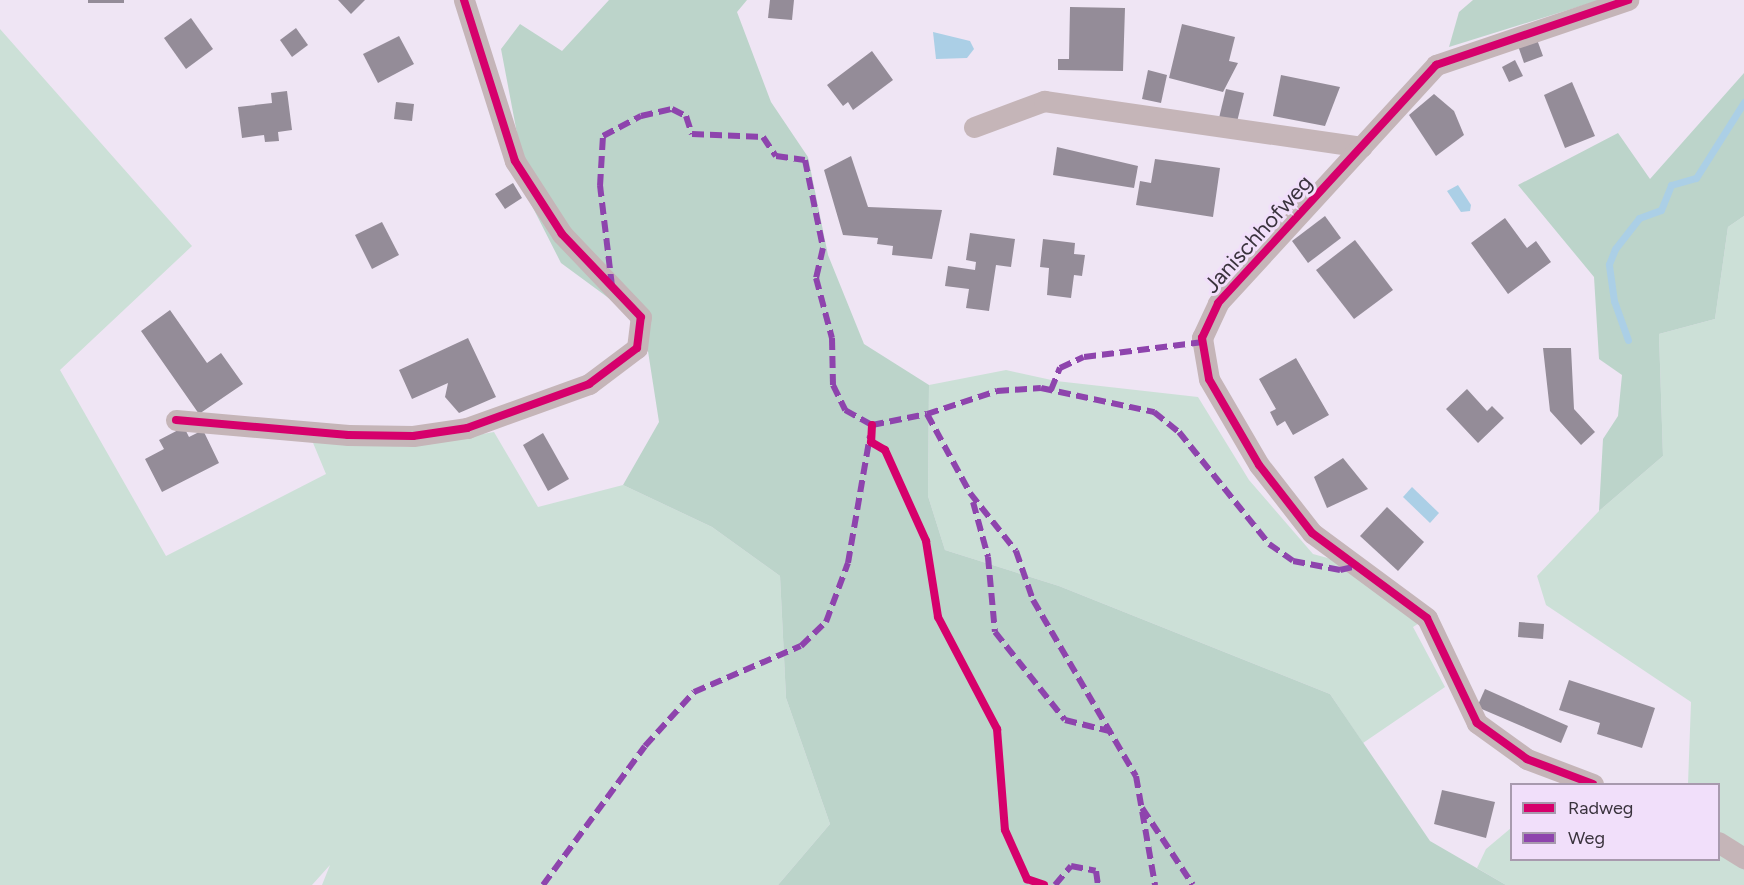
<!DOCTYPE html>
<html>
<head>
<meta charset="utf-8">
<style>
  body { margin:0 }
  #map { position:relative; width:1744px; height:885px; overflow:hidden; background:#efe5f4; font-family:Figtree,sans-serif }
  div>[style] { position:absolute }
  .green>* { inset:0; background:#cce0d7 }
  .forest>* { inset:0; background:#bcd4ca }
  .water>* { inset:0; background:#abcfe6 }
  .stream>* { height:7px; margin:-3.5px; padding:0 3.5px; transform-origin:3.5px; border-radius:3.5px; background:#abcfe6 }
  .building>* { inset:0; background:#948c98 }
  .minor>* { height:21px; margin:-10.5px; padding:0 10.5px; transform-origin:10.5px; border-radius:10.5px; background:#c5b5b8 }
  .quiet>* { height:6px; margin-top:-3px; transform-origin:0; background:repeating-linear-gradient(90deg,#8e44ad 0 12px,transparent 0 18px) }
  .cycleway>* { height:8px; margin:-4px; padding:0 4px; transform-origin:4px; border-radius:4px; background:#d6006c }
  span { translate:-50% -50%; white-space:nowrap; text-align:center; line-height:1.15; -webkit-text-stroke:6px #f1dffa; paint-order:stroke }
  .street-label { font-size:22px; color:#3a333d }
  .legend { position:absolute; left:1510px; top:783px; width:210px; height:78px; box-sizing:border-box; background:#f1dffa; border:2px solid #a89aae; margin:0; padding:8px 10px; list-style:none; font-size:18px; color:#3a333d }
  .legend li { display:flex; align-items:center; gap:12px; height:30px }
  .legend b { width:30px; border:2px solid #a89aae }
</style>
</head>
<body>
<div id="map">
  <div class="green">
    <div style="clip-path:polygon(0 29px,192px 246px,60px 370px,166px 556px,326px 474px,311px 438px,407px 447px,494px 432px,538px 507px,623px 485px,712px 527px,780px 576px,786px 698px,830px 824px,778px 885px,322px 885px,330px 865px,312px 885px,0 885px)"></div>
    <div style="clip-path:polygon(1744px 216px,1744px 885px,1506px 885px,1477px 868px,1486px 849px,1511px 828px,1512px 860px,1718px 860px,1718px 784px,1688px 784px,1691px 702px,1546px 605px,1537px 576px,1599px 511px,1663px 456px,1659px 334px,1715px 319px,1728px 227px)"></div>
    <div style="clip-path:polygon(1006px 370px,1056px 381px,1198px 397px,1249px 480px,1313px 554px,1357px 566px,1427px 618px,1413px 627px,1445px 687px,1363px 743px,1330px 694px,1059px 586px,945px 550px,928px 496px,929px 385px)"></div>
  </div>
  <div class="forest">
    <div style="clip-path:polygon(609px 0,747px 0,737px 12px,771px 102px,808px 157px,828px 255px,864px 344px,929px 385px,928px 496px,945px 550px,1059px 586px,1330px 694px,1430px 841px,1506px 885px,778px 885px,830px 824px,786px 698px,780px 576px,712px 527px,623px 485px,659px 422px,645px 332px,614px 302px,561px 263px,530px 202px,501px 49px,520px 24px,562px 51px)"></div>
    <div style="clip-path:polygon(1473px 0,1600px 0,1449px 47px,1459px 12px)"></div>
    <div style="clip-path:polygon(1744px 73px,1744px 216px,1728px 227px,1715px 319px,1659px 334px,1663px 456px,1599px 511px,1603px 439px,1618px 416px,1622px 375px,1599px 359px,1594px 277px,1518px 185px,1618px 133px,1650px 179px)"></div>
  </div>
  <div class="water">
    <div style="clip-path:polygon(933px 32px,970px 41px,974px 49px,967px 58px,936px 59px)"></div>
    <div style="clip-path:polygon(1458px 185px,1471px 205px,1470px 211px,1461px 212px,1447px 191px)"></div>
    <div style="clip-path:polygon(1412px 487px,1439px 513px,1430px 523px,1403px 497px)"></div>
  </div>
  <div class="stream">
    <div style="left:1628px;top:340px;width:41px;rotate:-109.7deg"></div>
    <div style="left:1614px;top:301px;width:37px;rotate:-98deg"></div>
    <div style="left:1609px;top:264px;width:16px;rotate:-68deg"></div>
    <div style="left:1615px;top:249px;width:39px;rotate:-52deg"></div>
    <div style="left:1639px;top:218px;width:23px;rotate:-20deg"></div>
    <div style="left:1661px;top:210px;width:27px;rotate:-68deg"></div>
    <div style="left:1671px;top:185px;width:26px;rotate:-16deg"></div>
    <div style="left:1696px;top:178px;width:90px;rotate:-57.7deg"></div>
  </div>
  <div class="building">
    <div style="clip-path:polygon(88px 0,124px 0,124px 3px,88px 3px)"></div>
    <div style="clip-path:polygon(338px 0,365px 0,351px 14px)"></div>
    <div style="clip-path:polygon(770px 0,794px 0,792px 20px,768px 18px)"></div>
    <div style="clip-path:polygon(1070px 7px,1125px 8px,1123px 71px,1058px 70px,1058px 59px,1069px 59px)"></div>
    <div style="clip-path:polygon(191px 18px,213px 49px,186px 69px,164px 38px)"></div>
    <div style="clip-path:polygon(1182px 24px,1235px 37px,1229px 61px,1238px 63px,1223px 92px,1169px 78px)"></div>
    <div style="clip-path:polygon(296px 28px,308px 45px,292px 57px,280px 40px)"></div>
    <div style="clip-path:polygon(1535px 34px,1543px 56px,1524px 63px,1517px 43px)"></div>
    <div style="clip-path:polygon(399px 36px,414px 64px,378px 83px,363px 54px)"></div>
    <div style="clip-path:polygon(872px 51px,893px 80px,853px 110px,848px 102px,843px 106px,827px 85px)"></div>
    <div style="clip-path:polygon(1515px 60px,1523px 76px,1509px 82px,1502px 67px)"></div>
    <div style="clip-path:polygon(1148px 70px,1167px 75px,1161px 103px,1142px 99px)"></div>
    <div style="clip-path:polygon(1281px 75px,1340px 87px,1325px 126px,1273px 116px)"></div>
    <div style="clip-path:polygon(1572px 82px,1595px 136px,1565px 148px,1544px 95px)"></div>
    <div style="clip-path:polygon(1226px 89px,1244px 93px,1237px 122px,1219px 118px)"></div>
    <div style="clip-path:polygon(287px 91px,292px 130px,278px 132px,279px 141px,265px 142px,264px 135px,242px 138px,238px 107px,272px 103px,271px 93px)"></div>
    <div style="clip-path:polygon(1434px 94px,1454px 111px,1464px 135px,1436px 156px,1409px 115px)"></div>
    <div style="clip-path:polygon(396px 102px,414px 104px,412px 121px,394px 119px)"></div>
    <div style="clip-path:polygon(1057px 147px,1138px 166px,1134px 188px,1053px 175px)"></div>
    <div style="clip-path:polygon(851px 156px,868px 207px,942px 210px,932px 259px,892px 255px,893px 246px,877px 244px,878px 238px,843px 235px,824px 170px)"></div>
    <div style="clip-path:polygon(1155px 159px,1220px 168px,1213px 217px,1136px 205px,1140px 181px,1151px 183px)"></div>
    <div style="clip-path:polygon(513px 183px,522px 198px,505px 209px,495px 194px)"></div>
    <div style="clip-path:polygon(1325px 216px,1341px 238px,1308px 263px,1292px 241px)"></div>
    <div style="clip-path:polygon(1505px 218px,1527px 248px,1536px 241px,1551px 262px,1508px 294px,1471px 243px)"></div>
    <div style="clip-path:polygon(382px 222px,399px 255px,372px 269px,355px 235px)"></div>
    <div style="clip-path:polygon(970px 233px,1015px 239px,1011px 267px,996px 265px,989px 311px,966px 308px,969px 289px,945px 286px,948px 266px,975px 270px,976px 262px,966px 260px)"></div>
    <div style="clip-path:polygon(1043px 239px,1075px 243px,1074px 254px,1085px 255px,1082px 276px,1074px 275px,1071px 298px,1047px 295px,1049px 268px,1040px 267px)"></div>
    <div style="clip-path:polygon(1355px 240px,1393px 290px,1354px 319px,1316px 270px)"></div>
    <div style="clip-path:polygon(170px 310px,207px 363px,221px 353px,243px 384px,199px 414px,141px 331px)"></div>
    <div style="clip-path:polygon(468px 338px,496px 397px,459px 413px,445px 397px,448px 383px,412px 399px,399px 370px)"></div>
    <div style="clip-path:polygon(1543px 348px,1571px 348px,1574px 409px,1595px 432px,1581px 445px,1550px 411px)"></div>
    <div style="clip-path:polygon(1296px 358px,1329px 415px,1293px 435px,1285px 421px,1277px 426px,1270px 412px,1276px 409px,1259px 379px)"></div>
    <div style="clip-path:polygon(1467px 389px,1487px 411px,1492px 406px,1504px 418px,1478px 443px,1446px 409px)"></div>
    <div style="clip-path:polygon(184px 427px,189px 437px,203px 430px,219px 463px,162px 492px,145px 459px,164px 449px,159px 440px)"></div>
    <div style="clip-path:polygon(543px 433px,569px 479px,548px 491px,523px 445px)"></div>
    <div style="clip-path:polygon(1343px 458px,1368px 489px,1327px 508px,1314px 477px)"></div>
    <div style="clip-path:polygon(1387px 507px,1424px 542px,1398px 571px,1360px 536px)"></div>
    <div style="clip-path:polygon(1519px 622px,1544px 624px,1543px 639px,1518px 637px)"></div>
    <div style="clip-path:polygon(1569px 680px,1655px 708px,1642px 748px,1597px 734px,1600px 723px,1559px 710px)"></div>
    <div style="clip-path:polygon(1485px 689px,1568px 726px,1561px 743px,1477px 707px)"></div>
    <div style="clip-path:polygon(1442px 790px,1495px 802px,1486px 838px,1434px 824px)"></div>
  </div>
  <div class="minor">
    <div style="left:974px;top:127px;width:75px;rotate:-20.4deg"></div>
    <div style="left:1044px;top:101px;width:321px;rotate:8.2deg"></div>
    <div style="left:176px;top:420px;width:173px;rotate:5deg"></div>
    <div style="left:348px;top:435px;width:65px;rotate:0.9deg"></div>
    <div style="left:413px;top:436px;width:55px;rotate:-8.4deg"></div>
    <div style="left:467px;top:428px;width:130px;rotate:-19.8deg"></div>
    <div style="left:589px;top:384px;width:60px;rotate:-36.9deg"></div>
    <div style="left:637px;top:348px;width:31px;rotate:-83deg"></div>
    <div style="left:641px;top:317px;width:115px;rotate:-133.6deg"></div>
    <div style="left:562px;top:234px;width:87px;rotate:-122.8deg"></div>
    <div style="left:515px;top:161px;width:169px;rotate:-107.6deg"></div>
    <div style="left:1593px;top:784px;width:71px;rotate:-159.3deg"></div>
    <div style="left:1527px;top:759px;width:62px;rotate:-144.2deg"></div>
    <div style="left:1477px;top:723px;width:116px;rotate:-115.5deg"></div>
    <div style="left:1427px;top:618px;width:143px;rotate:-143.5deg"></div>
    <div style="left:1312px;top:533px;width:86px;rotate:-127.9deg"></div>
    <div style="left:1259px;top:465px;width:99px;rotate:-120.2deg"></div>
    <div style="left:1209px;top:379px;width:42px;rotate:-99.7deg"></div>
    <div style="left:1202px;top:338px;width:38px;rotate:-65deg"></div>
    <div style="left:1218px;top:303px;width:323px;rotate:-47.5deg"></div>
    <div style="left:1436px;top:65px;width:203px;rotate:-18.7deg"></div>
    <div style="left:1718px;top:842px;width:31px;rotate:32deg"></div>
  </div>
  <div class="quiet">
    <div style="left:612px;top:286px;width:101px;rotate:-96.8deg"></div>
    <div style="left:600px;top:186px;width:50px;rotate:-86.6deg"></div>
    <div style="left:603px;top:136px;width:43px;rotate:-27.8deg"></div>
    <div style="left:641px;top:116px;width:32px;rotate:-13deg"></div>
    <div style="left:672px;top:109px;width:16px;rotate:27deg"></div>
    <div style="left:686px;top:116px;width:19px;rotate:72deg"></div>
    <div style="left:692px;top:134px;width:71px;rotate:2.4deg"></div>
    <div style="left:763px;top:137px;width:23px;rotate:56deg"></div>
    <div style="left:776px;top:156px;width:29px;rotate:8deg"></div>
    <div style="left:805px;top:160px;width:90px;rotate:78.4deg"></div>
    <div style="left:823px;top:248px;width:31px;rotate:103deg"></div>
    <div style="left:816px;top:278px;width:62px;rotate:75.1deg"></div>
    <div style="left:832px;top:338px;width:47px;rotate:88.8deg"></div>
    <div style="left:833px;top:385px;width:28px;rotate:64deg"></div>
    <div style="left:845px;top:410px;width:31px;rotate:29deg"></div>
    <div style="left:1051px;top:390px;width:24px;rotate:-68deg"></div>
    <div style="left:1060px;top:368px;width:26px;rotate:-25deg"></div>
    <div style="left:1084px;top:357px;width:120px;rotate:-7.2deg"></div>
    <div style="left:927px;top:414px;width:90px;rotate:61.4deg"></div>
    <div style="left:970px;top:493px;width:74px;rotate:51.6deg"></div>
    <div style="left:1016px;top:551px;width:52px;rotate:70.9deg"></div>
    <div style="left:1033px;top:600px;width:204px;rotate:59.7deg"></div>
    <div style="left:1136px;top:776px;width:111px;rotate:80.1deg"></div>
    <div style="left:872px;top:425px;width:56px;rotate:-11.3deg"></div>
    <div style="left:927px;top:414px;width:74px;rotate:-18.2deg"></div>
    <div style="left:997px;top:391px;width:44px;rotate:-3.9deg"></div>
    <div style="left:1041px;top:388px;width:116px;rotate:12deg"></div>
    <div style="left:1154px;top:412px;width:32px;rotate:39deg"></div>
    <div style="left:1179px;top:432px;width:144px;rotate:51.2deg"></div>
    <div style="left:1269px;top:544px;width:29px;rotate:35deg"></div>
    <div style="left:1293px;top:561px;width:48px;rotate:10.8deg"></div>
    <div style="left:1340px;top:570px;width:17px;rotate:-13deg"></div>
    <div style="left:973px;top:502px;width:57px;rotate:74.7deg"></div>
    <div style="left:988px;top:557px;width:75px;rotate:84.7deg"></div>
    <div style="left:995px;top:632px;width:112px;rotate:51.5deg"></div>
    <div style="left:1065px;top:720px;width:49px;rotate:14deg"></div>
    <div style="left:1142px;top:808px;width:92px;rotate:56.5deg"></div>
    <div style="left:543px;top:885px;width:172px;rotate:-53.7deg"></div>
    <div style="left:645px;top:746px;width:73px;rotate:-47.8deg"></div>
    <div style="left:694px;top:692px;width:116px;rotate:-23.3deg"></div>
    <div style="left:801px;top:646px;width:35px;rotate:-44deg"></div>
    <div style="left:826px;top:622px;width:63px;rotate:-69.6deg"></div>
    <div style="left:848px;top:563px;width:129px;rotate:-80.2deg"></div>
    <div style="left:1055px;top:885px;width:25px;rotate:-50deg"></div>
    <div style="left:1071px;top:866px;width:25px;rotate:11deg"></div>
    <div style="left:1096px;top:871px;width:14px;rotate:82deg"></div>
  </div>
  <div class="cycleway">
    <div style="left:176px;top:420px;width:173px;rotate:5deg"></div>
    <div style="left:348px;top:435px;width:65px;rotate:0.9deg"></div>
    <div style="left:413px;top:436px;width:55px;rotate:-8.4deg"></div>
    <div style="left:467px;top:428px;width:130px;rotate:-19.8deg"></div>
    <div style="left:589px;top:384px;width:60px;rotate:-36.9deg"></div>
    <div style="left:637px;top:348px;width:31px;rotate:-83deg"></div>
    <div style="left:641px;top:317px;width:115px;rotate:-133.6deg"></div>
    <div style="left:562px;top:234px;width:87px;rotate:-122.8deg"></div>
    <div style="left:515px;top:161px;width:169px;rotate:-107.6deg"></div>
    <div style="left:872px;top:425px;width:17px;rotate:93deg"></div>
    <div style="left:871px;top:442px;width:16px;rotate:30deg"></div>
    <div style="left:885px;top:450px;width:100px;rotate:65.7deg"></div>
    <div style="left:926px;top:541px;width:77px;rotate:81deg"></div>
    <div style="left:938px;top:617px;width:127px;rotate:62.2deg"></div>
    <div style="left:997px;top:729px;width:101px;rotate:85.5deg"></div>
    <div style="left:1005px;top:830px;width:54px;rotate:65.8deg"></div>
    <div style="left:1027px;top:879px;width:18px;rotate:19deg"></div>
    <div style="left:1593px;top:784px;width:71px;rotate:-159.3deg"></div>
    <div style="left:1527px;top:759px;width:62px;rotate:-144.2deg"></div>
    <div style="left:1477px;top:723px;width:116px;rotate:-115.5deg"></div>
    <div style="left:1427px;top:618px;width:143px;rotate:-143.5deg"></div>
    <div style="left:1312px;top:533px;width:86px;rotate:-127.9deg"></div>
    <div style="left:1259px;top:465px;width:99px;rotate:-120.2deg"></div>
    <div style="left:1209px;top:379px;width:42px;rotate:-99.7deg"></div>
    <div style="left:1202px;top:338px;width:38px;rotate:-65deg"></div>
    <div style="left:1218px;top:303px;width:323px;rotate:-47.5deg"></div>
    <div style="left:1436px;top:65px;width:203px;rotate:-18.7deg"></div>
  </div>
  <div class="street-label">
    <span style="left:1258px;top:234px;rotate:-48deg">Janischhofweg</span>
  </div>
  <ul class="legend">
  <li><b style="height:8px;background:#d6006c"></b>Radweg</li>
  <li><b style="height:8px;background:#8e44ad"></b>Weg</li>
  </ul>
</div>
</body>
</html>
